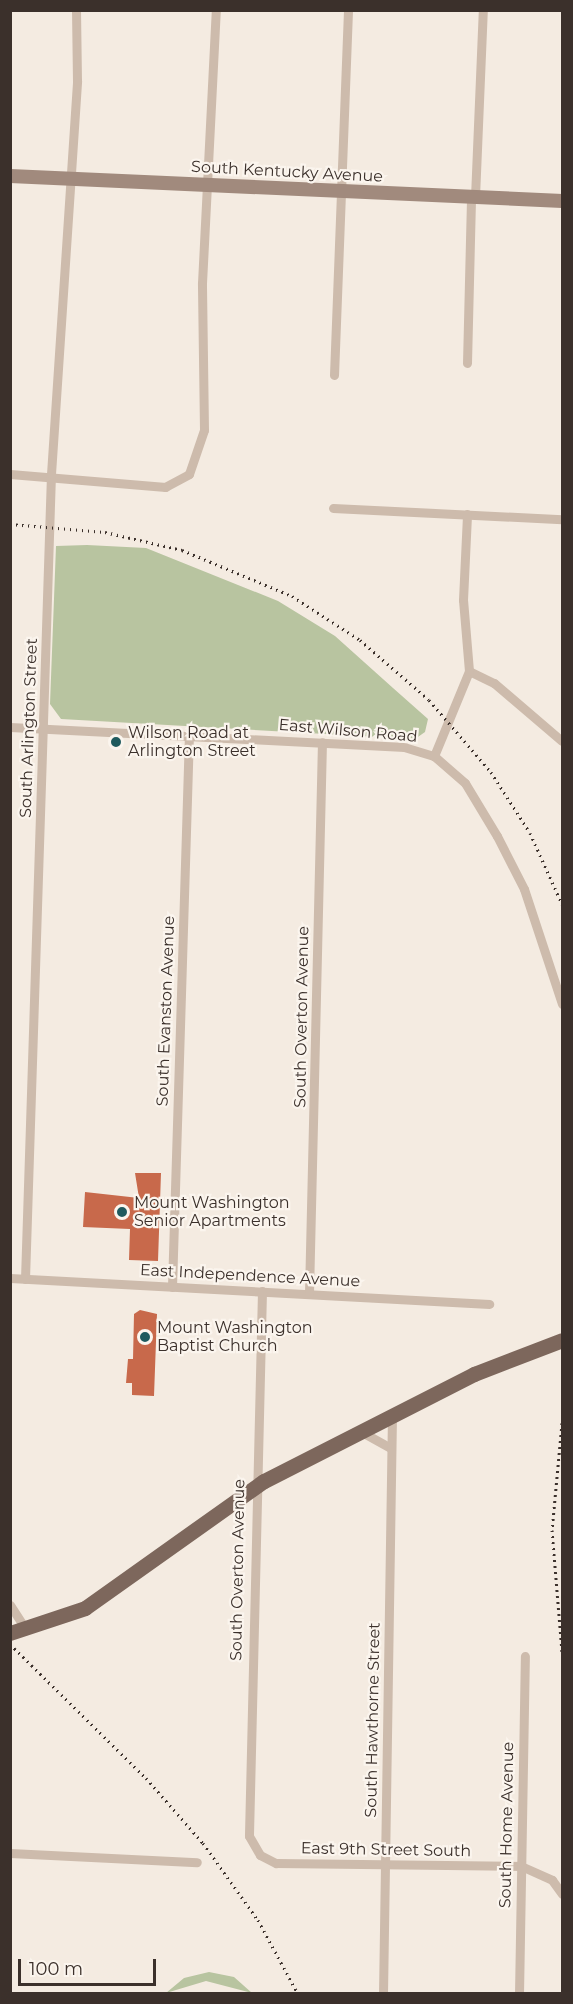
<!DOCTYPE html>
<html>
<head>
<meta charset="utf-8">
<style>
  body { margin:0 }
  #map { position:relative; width:573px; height:2004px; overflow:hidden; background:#f4ebe1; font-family:Montserrat,sans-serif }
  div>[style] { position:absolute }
  .green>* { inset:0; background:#b8c4a0 }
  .building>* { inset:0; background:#c8694b }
  .street>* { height:9px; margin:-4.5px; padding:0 4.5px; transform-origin:4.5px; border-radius:4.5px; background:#cdbbac }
  .secondary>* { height:14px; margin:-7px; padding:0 7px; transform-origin:7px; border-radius:7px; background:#a18a7d }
  .primary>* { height:15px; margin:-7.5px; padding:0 7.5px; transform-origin:7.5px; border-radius:7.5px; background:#7d675c }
  .rail>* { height:3px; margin-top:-1.5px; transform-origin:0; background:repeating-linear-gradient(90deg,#3b302b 0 1.5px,transparent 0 6px) }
  .dots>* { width:16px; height:16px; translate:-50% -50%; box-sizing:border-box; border:3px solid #fbf5ee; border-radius:50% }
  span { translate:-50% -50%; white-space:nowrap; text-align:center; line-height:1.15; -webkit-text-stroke:4.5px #fbf5ee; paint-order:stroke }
  .street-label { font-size:16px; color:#3b302b }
  .poi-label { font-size:16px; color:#3b302b }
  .left { translate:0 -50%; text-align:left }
  .frame { position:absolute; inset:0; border:12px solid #3b302b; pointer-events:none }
  .scale { position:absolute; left:18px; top:1959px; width:138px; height:27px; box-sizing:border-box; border:3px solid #3b302b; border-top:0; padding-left:8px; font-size:18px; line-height:21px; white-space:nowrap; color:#3b302b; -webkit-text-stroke:4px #fbf5ee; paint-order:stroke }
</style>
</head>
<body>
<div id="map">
  <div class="green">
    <div style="clip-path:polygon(87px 545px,146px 548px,278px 601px,335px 636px,393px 688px,428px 719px,425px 732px,415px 739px,61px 719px,50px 704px,56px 546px)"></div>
    <div style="clip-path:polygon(209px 1972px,234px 1977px,252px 1993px,206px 1981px,166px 1993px,184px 1978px)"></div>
  </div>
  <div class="building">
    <div style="clip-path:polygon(135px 1173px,161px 1173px,158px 1261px,129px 1260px,130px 1229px,83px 1227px,85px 1192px,139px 1198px)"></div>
    <div style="clip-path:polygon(140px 1310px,157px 1314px,154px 1396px,132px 1395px,132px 1383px,126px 1383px,128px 1359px,133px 1359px,134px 1314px)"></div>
  </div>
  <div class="street">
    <div style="left:475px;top:197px;width:187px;rotate:-87.6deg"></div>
    <div style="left:467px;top:363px;width:166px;rotate:-88.6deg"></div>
    <div style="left:334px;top:375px;width:365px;rotate:-87.8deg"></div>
    <div style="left:10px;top:474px;width:156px;rotate:4.8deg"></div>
    <div style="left:165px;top:487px;width:27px;rotate:-28deg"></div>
    <div style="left:189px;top:474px;width:46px;rotate:-71.2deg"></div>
    <div style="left:204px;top:430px;width:147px;rotate:-90.8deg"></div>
    <div style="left:202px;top:283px;width:273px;rotate:-87.1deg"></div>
    <div style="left:333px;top:508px;width:229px;rotate:2.8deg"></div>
    <div style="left:469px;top:671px;width:28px;rotate:26deg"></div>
    <div style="left:494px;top:683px;width:89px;rotate:40.5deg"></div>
    <div style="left:10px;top:727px;width:395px;rotate:2.9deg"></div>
    <div style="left:404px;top:747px;width:31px;rotate:17deg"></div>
    <div style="left:434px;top:756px;width:41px;rotate:41.1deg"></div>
    <div style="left:465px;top:783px;width:62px;rotate:58.9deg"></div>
    <div style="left:497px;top:836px;width:59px;rotate:63deg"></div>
    <div style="left:524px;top:889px;width:121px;rotate:71.7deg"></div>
    <div style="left:434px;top:756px;width:92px;rotate:-67.6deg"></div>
    <div style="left:469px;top:671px;width:71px;rotate:-94.8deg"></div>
    <div style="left:463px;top:600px;width:86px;rotate:-87.3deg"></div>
    <div style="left:10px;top:1278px;width:480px;rotate:3.1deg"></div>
    <div style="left:25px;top:1279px;width:805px;rotate:-88.15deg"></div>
    <div style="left:51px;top:474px;width:394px;rotate:-86.2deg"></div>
    <div style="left:77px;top:81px;width:71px;rotate:-90.8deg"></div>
    <div style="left:172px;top:1287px;width:552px;rotate:-88.24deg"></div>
    <div style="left:262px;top:1291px;width:545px;rotate:91.37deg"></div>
    <div style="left:249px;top:1836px;width:22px;rotate:60deg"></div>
    <div style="left:260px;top:1855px;width:18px;rotate:27deg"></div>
    <div style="left:276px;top:1863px;width:245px;rotate:0.7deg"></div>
    <div style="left:521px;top:1866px;width:34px;rotate:24deg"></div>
    <div style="left:552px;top:1880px;width:17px;rotate:54deg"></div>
    <div style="left:309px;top:1293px;width:551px;rotate:-88.65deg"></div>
    <div style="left:360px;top:1431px;width:35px;rotate:29deg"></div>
    <div style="left:10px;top:1605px;width:30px;rotate:57deg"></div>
    <div style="left:10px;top:1853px;width:187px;rotate:2.8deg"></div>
    <div style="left:383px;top:1994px;width:580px;rotate:-89.11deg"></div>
    <div style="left:519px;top:1994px;width:338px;rotate:-89deg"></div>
  </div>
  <div class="secondary">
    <div style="left:10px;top:176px;width:553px;rotate:2.59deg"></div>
  </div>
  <div class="primary">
    <div style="left:10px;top:1633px;width:79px;rotate:-18.4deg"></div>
    <div style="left:85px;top:1608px;width:219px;rotate:-35.4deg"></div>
    <div style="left:264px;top:1481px;width:236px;rotate:-27deg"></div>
    <div style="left:474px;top:1374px;width:94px;rotate:-21.1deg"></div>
  </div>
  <div class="rail">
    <div style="left:10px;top:524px;width:95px;rotate:4.8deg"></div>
    <div style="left:105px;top:532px;width:79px;rotate:13.2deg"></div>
    <div style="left:182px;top:550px;width:119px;rotate:22.7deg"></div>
    <div style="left:292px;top:596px;width:81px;rotate:32.9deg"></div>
    <div style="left:360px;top:640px;width:91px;rotate:41deg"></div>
    <div style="left:429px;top:700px;width:95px;rotate:49.3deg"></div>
    <div style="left:491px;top:772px;width:72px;rotate:57.4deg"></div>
    <div style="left:530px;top:833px;width:78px;rotate:65.7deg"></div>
    <div style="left:562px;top:1423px;width:107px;rotate:95.3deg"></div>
    <div style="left:552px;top:1530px;width:122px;rotate:85.3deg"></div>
    <div style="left:10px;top:1644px;width:191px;rotate:44.6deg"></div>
    <div style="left:146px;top:1778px;width:86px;rotate:48.8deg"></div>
    <div style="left:203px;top:1843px;width:95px;rotate:54.5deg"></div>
    <div style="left:258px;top:1920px;width:84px;rotate:61.6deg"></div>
  </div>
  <div class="dots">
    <div style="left:116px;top:742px;background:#1f5a5e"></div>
    <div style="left:122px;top:1212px;background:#1f5a5e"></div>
    <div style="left:145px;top:1337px;background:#1f5a5e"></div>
  </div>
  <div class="street-label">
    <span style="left:287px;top:172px;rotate:3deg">South Kentucky Avenue</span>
    <span style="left:29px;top:728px;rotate:-88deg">South Arlington Street</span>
    <span style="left:348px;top:731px;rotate:5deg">East Wilson Road</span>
    <span style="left:166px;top:1011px;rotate:-88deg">South Evanston Avenue</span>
    <span style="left:302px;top:1017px;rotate:-89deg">South Overton Avenue</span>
    <span style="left:250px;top:1276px;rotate:3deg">East Independence Avenue</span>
    <span style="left:238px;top:1570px;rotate:-89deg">South Overton Avenue</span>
    <span style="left:373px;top:1720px;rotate:-89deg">South Hawthorne Street</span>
    <span style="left:507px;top:1825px;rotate:-89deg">South Home Avenue</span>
    <span style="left:386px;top:1850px;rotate:1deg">East 9th Street South</span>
  </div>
  <div class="poi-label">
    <span class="left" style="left:128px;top:742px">Wilson Road at<br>Arlington Street</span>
    <span class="left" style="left:134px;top:1212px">Mount Washington<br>Senior Apartments</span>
    <span class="left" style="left:157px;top:1337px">Mount Washington<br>Baptist Church</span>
  </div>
  <div class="frame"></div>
  <div class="scale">100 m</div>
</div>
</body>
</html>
